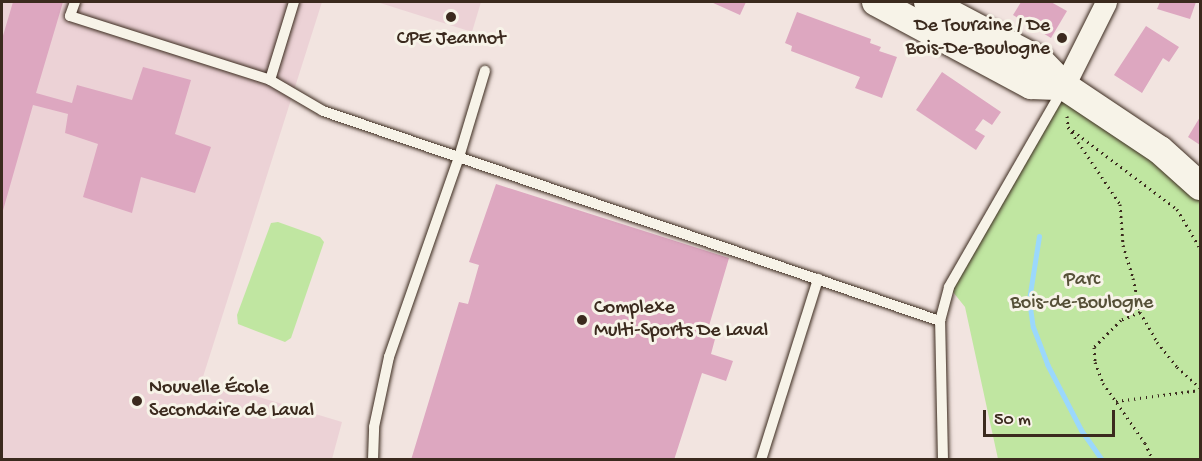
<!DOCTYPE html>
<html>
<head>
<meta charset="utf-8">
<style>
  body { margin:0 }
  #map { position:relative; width:1202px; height:461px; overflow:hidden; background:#f2e4e0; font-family:"Gochi Hand",sans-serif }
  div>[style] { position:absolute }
  .built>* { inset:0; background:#ecd2d6 }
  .green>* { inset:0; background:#c0e6a1 }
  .stream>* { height:5px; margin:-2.5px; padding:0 2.5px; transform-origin:2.5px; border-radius:2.5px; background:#9bd8fc }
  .building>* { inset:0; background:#dda7c0 }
  .path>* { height:3px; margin-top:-1.5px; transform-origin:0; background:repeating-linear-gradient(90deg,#3b2a1e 0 1.5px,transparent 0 6px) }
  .roads { filter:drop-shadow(0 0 2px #3b2a1e) drop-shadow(0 0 2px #3b2a1e) }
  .lane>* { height:10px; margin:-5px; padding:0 5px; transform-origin:5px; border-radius:5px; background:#f7f3e8 }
  .street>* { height:21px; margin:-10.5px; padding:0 10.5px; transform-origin:10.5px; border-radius:10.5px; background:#f7f3e8 }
  .secondary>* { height:28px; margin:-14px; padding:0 14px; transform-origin:14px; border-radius:14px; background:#f7f3e8 }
  .dots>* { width:16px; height:16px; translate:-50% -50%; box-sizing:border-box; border:3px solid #f7f3e8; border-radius:50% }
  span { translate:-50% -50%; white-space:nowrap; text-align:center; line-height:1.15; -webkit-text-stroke:6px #f7f3e8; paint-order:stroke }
  .poi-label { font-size:20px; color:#3b2a1e }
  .right { translate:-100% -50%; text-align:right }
  .left { translate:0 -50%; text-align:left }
  .park-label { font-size:20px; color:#565038 }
  .frame { position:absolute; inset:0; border:3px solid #3b2a1e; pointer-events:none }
  .scale { position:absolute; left:983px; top:410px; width:132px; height:27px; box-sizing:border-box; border:3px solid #3b2a1e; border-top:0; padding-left:8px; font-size:18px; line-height:21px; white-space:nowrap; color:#3b2a1e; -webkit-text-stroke:4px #f7f3e8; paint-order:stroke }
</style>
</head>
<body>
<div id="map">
  <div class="built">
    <div style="clip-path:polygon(2px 2px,322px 2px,202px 380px,342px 422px,332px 459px,2px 459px)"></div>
    <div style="clip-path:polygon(377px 2px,481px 2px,472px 32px)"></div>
  </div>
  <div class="green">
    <div style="clip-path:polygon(1064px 86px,1200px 186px,1200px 459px,998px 459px,965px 307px,949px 287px)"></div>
    <div style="clip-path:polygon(278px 222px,320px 237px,324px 242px,291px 338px,285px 342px,238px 324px,237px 315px,271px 223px)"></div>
  </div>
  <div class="stream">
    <div style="left:1039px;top:236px;width:65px;rotate:98.9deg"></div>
    <div style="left:1029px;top:300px;width:27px;rotate:82deg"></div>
    <div style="left:1033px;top:327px;width:40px;rotate:69deg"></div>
    <div style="left:1047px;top:364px;width:74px;rotate:62.7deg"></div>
    <div style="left:1081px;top:430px;width:37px;rotate:55deg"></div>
  </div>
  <div class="building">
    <div style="clip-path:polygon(13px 2px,63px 2px,36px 93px,72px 103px,77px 85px,132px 100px,143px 67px,191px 80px,175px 134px,211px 147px,195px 193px,141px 177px,132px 213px,83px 197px,98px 144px,65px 133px,68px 114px,33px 105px,2px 214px,2px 39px)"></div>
    <div style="clip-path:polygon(711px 2px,746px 2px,740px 15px)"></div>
    <div style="clip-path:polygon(1021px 2px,1051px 2px,1067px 11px,1051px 38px,1013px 15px)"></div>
    <div style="clip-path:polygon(1160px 2px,1196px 2px,1190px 19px,1157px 9px)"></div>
    <div style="clip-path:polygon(797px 12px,871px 39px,870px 43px,881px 47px,879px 51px,897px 57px,882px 98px,855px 88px,860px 77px,791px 51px,792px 46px,785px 43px)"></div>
    <div style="clip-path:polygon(1146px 26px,1179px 47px,1169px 62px,1163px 58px,1142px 93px,1114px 75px)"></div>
    <div style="clip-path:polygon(942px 72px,1001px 112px,992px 125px,983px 119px,975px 130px,985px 136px,976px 150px,916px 110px)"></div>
    <div style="clip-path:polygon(1200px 117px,1200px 145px,1188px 137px)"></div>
    <div style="clip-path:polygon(496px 184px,729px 258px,706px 336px,715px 339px,711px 354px,733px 361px,726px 381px,702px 373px,674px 460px,411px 460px,459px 302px,468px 304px,479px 265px,469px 262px)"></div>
  </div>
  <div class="path">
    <div style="left:1067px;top:116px;width:11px;rotate:85deg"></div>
    <div style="left:1068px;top:127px;width:136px;rotate:37deg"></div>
    <div style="left:1177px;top:209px;width:45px;rotate:59.5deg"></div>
    <div style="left:1068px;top:127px;width:93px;rotate:56deg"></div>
    <div style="left:1120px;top:204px;width:41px;rotate:85.8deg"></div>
    <div style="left:1123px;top:245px;width:34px;rotate:73deg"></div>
    <div style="left:1133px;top:278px;width:35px;rotate:78deg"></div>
    <div style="left:1140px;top:312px;width:34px;rotate:60deg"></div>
    <div style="left:1157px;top:342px;width:32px;rotate:51deg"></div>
    <div style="left:1177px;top:367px;width:31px;rotate:42deg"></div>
    <div style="left:1140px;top:312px;width:21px;rotate:157deg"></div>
    <div style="left:1121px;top:320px;width:38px;rotate:135deg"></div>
    <div style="left:1094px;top:347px;width:15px;rotate:86deg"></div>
    <div style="left:1095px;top:362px;width:22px;rotate:69deg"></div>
    <div style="left:1103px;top:383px;width:73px;rotate:55deg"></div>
    <div style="left:1145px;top:443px;width:19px;rotate:65deg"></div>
    <div style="left:1116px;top:401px;width:85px;rotate:-7.5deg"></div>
  </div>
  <div class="roads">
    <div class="lane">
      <div style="left:75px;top:2px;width:15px;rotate:110deg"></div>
      <div style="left:70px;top:16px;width:210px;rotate:17.7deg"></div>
      <div style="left:270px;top:80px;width:61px;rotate:30.3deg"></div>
      <div style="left:323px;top:111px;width:652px;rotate:18.8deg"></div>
      <div style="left:270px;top:80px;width:82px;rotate:-72.9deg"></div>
      <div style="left:373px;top:460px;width:33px;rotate:-88deg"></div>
      <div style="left:374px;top:427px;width:72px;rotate:-77.9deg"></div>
      <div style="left:389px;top:357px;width:212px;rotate:-70.7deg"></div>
      <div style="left:459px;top:157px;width:90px;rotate:-73.2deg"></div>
      <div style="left:761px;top:460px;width:190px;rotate:-72.5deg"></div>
      <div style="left:943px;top:460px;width:139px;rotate:-91.2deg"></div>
      <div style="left:940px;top:321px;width:35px;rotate:-75deg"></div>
      <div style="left:949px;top:287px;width:228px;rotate:-60.1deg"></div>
    </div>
    <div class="street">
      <div style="left:1064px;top:86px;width:94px;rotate:-63.4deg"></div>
    </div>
    <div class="secondary">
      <div style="left:876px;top:2px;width:176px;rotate:28.2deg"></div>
      <div style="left:1031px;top:85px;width:33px;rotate:2deg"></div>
      <div style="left:928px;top:2px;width:127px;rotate:27.8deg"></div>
      <div style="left:1040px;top:61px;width:35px;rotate:46deg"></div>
      <div style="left:1064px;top:86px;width:115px;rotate:33.7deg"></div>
      <div style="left:1160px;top:150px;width:54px;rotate:42deg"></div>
    </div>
  </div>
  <div class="dots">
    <div style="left:451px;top:17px;background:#3b2a1e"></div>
    <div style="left:1062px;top:38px;background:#3b2a1e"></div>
    <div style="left:582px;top:320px;background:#3b2a1e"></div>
    <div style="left:137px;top:401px;background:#3b2a1e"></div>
  </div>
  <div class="poi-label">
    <span class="right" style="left:1050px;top:38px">De Touraine / De<br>Bois-De-Boulogne</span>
    <span style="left:451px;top:39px">CPE Jeannot</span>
    <span class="left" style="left:594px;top:320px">Complexe<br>Multi-Sports De Laval</span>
    <span class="left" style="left:149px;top:400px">Nouvelle École<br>Secondaire de Laval</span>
  </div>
  <div class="park-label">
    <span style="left:1082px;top:292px">Parc<br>Bois-de-Boulogne</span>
  </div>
  <div class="frame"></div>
  <div class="scale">50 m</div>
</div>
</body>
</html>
